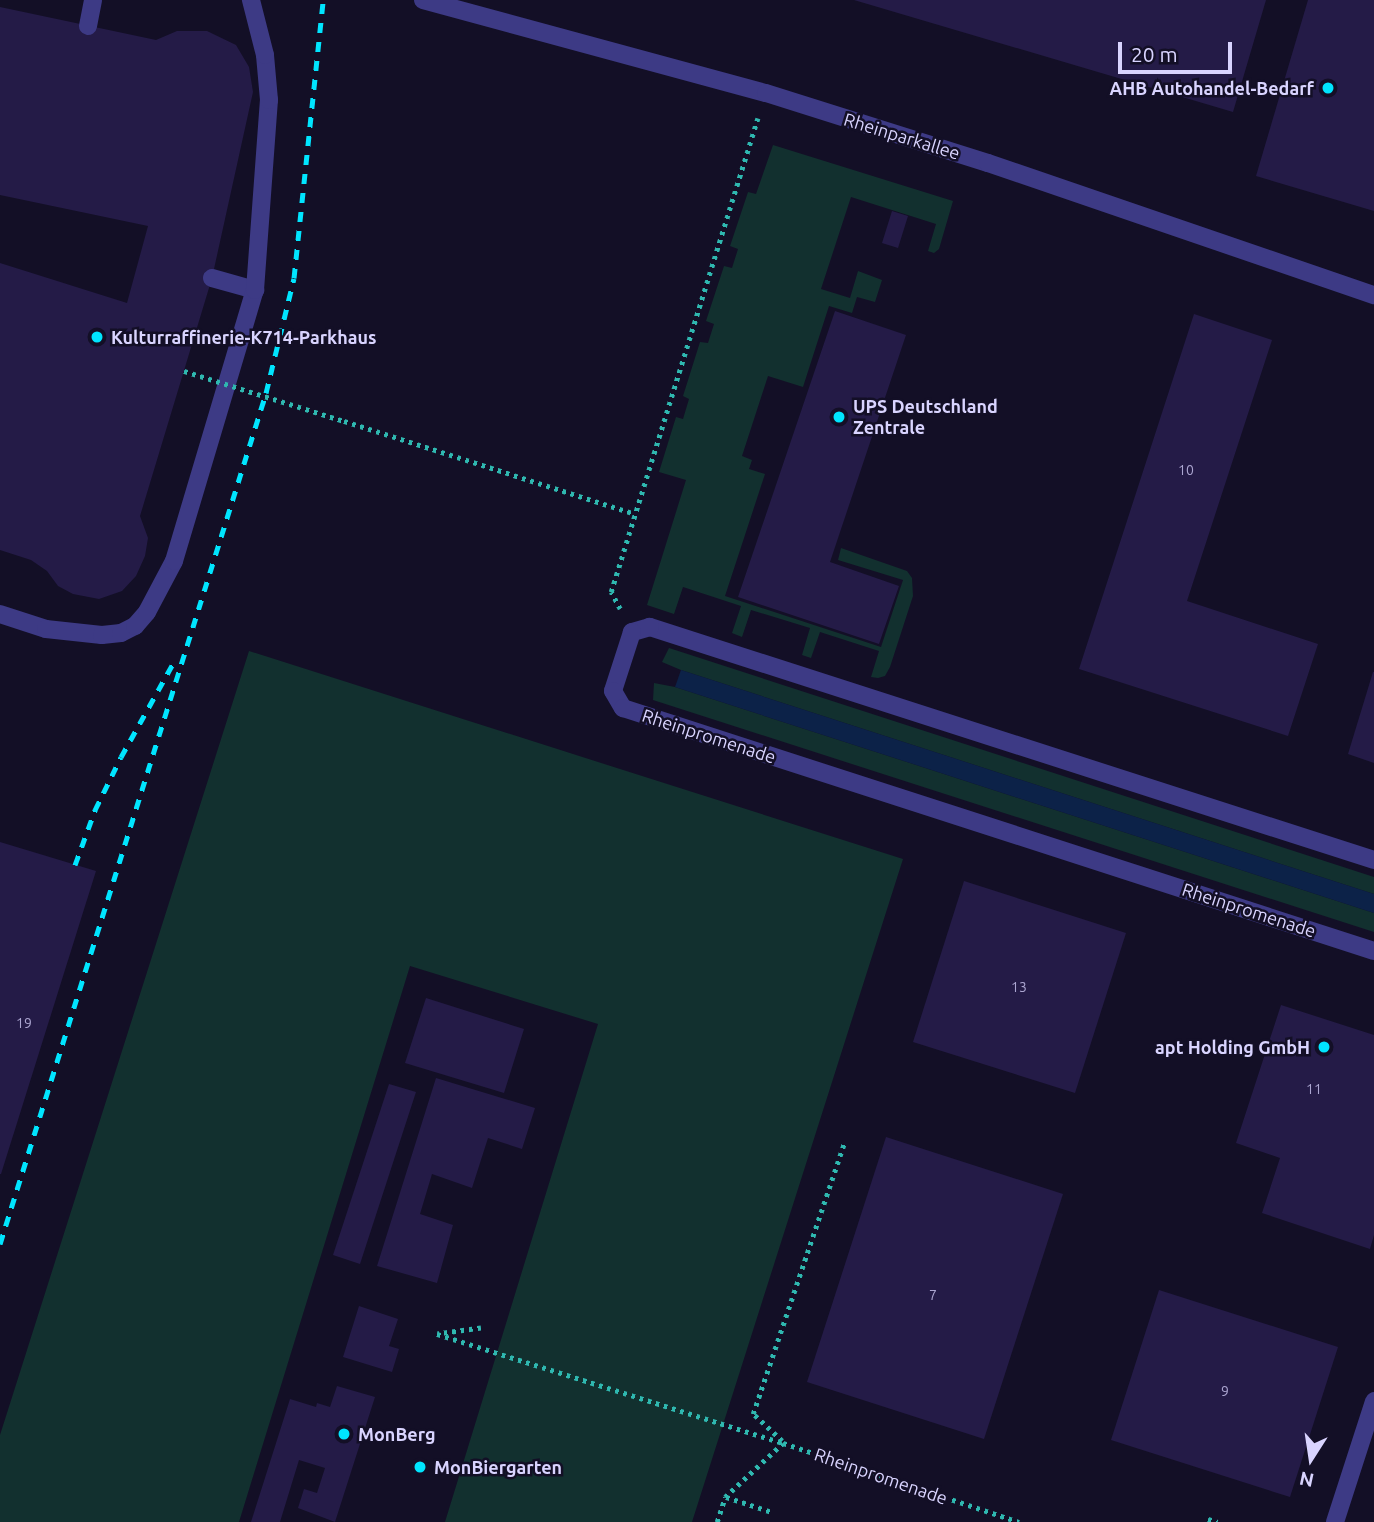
<!DOCTYPE html>
<html>
<head>
<meta charset="utf-8">
<style>
  body { margin:0 }
  #map { position:relative; width:1374px; height:1522px; overflow:hidden; background:#130f26; font-family:Ubuntu,sans-serif }
  div>[style] { position:absolute }
  .green>* { inset:0; background:#12302f }
  .water>* { inset:0; background:#0c2248 }
  .building>* { inset:0; background:#241b47 }
  .path>* { height:4.5px; margin-top:-2.25px; transform-origin:0; background:repeating-linear-gradient(90deg,#2fb8b0 0 3.5px,transparent 0 8.5px) }
  .lane>* { height:18px; margin:-9px; padding:0 9px; transform-origin:9px; border-radius:9px; background:#3d3a85 }
  .street>* { height:18px; margin:-9px; padding:0 9px; transform-origin:9px; border-radius:9px; background:#3d3a85 }
  .rail>* { height:5px; margin-top:-2.5px; transform-origin:0; background:repeating-linear-gradient(90deg,#00e5ff 0 10px,transparent 0 19px) }
  .path-bridge>* { height:4.5px; margin-top:-2.25px; transform-origin:0; background:repeating-linear-gradient(90deg,#2fb8b0 0 3.5px,transparent 0 8.5px) }
  .dots>* { width:19px; height:19px; translate:-50% -50%; box-sizing:border-box; border:4px solid #130f26; border-radius:50% }
  span { translate:-50% -50%; white-space:nowrap; text-align:center; line-height:1.15; -webkit-text-stroke:5px #130f26; paint-order:stroke }
  .number-label { font-size:14px; color:#aca6d1 }
  .number-label span { -webkit-text-stroke-width:0 }
  .poi-label { font-size:18px; color:#d9d4ff; font-weight:700 }
  .right { translate:-100% -50%; text-align:right }
  .left { translate:0 -50%; text-align:left }
  .street-label { font-size:18px; color:#d9d4ff }
  .north { position:absolute; left:1276px; top:1424px; width:70px; height:70px; -webkit-text-stroke:5px #130f26; paint-order:stroke; rotate:192deg; font-size:19px; font-weight:700; line-height:28px; text-align:center; color:#d9d4ff }
  .north::after { content:''; display:block; margin:auto; width:24px; height:32px; background:#d9d4ff; clip-path:polygon(50% 0,100% 100%,50% 72%,0 100%) }
  .scale { position:absolute; left:1118px; top:42px; width:114px; height:32px; box-sizing:border-box; border:4px solid #d9d4ff; border-top:0; padding-left:9px; font-size:21px; line-height:24px; white-space:nowrap; color:#d9d4ff; -webkit-text-stroke:5px #130f26; paint-order:stroke }
</style>
</head>
<body>
<div id="map">
  <div class="green">
    <div style="clip-path:polygon(773px 145px,953px 201px,939px 249px,934px 253px,928px 251px,936px 224px,851px 197px,821px 289px,850px 298px,858px 271px,882px 280px,875px 302px,857px 297px,852px 313px,829px 306px,803px 387px,768px 376px,742px 456px,752px 460px,749px 469px,765px 474px,725px 596px,881px 647px,903px 580px,838px 560px,841px 548px,907px 571px,912px 578px,913px 596px,890px 667px,885px 676px,878px 678px,871px 677px,879px 651px,820px 632px,811px 658px,802px 655px,810px 628px,751px 610px,742px 637px,732px 633px,741px 606px,683px 587px,674px 614px,647px 605px,686px 480px,659px 472px,676px 417px,683px 419px,689px 399px,683px 396px,700px 342px,708px 343px,714px 324px,706px 321px,724px 266px,732px 268px,738px 249px,730px 246px,748px 192px,756px 194px)"></div>
    <div style="clip-path:polygon(669px 648px,1374px 877px,1374px 894px,681px 670px,662px 662px)"></div>
    <div style="clip-path:polygon(249px 651px,903px 859px,692px 1522px,445px 1522px,598px 1024px,410px 966px,239px 1522px,0 1522px,0 1435px)"></div>
    <div style="clip-path:polygon(654px 683px,675px 687px,1374px 913px,1374px 932px,653px 700px)"></div>
  </div>
  <div class="water">
    <div style="clip-path:polygon(681px 670px,1374px 894px,1374px 913px,675px 687px)"></div>
  </div>
  <div class="building">
    <div style="clip-path:polygon(854px 0,1266px 0,1233px 112px)"></div>
    <div style="clip-path:polygon(1308px 0,1374px 0,1374px 211px,1256px 176px)"></div>
    <div style="clip-path:polygon(0 7px,156px 40px,177px 31px,207px 31px,236px 45px,249px 67px,253px 92px,212px 278px,140px 516px,148px 538px,145px 556px,136px 576px,122px 591px,99px 599px,73px 594px,58px 586px,47px 571px,31px 560px,0 550px,0 263px,127px 303px,148px 226px,0 195px)"></div>
    <div style="clip-path:polygon(892px 211px,908px 216px,898px 248px,882px 243px)"></div>
    <div style="clip-path:polygon(835px 311px,906px 335px,830px 562px,899px 586px,879px 644px,738px 597px)"></div>
    <div style="clip-path:polygon(1194px 314px,1272px 340px,1187px 601px,1318px 644px,1288px 736px,1079px 669px)"></div>
    <div style="clip-path:polygon(1373px 672px,1374px 672px,1374px 763px,1348px 754px)"></div>
    <div style="clip-path:polygon(0 842px,96px 871px,1px 1174px,0 1174px)"></div>
    <div style="clip-path:polygon(964px 881px,1126px 933px,1075px 1093px,913px 1042px)"></div>
    <div style="clip-path:polygon(426px 998px,524px 1029px,504px 1093px,405px 1063px)"></div>
    <div style="clip-path:polygon(1281px 1005px,1374px 1035px,1374px 1235px,1370px 1249px,1262px 1213px,1280px 1158px,1236px 1143px)"></div>
    <div style="clip-path:polygon(436px 1078px,535px 1108px,522px 1149px,488px 1138px,472px 1188px,432px 1174px,420px 1214px,453px 1225px,437px 1283px,377px 1266px)"></div>
    <div style="clip-path:polygon(389px 1084px,416px 1092px,360px 1264px,333px 1255px)"></div>
    <div style="clip-path:polygon(886px 1137px,1063px 1194px,984px 1439px,807px 1382px)"></div>
    <div style="clip-path:polygon(1159px 1290px,1338px 1347px,1290px 1497px,1111px 1440px)"></div>
    <div style="clip-path:polygon(359px 1306px,398px 1319px,389px 1346px,399px 1349px,392px 1372px,343px 1357px)"></div>
    <div style="clip-path:polygon(337px 1386px,375px 1397px,335px 1522px,298px 1508px,304px 1489px,317px 1493px,325px 1468px,299px 1460px,280px 1522px,251px 1522px,290px 1399px,316px 1407px,317px 1403px,330px 1407px)"></div>
  </div>
  <div class="path">
    <div style="left:344px;top:421px;width:305px;rotate:17.7deg"></div>
    <div style="left:620px;top:609px;width:19px;rotate:-118deg"></div>
    <div style="left:611px;top:592px;width:496px;rotate:-72.8deg"></div>
    <div style="left:481px;top:1328px;width:44px;rotate:172.2deg"></div>
    <div style="left:437px;top:1334px;width:363px;rotate:17.5deg"></div>
    <div style="left:783px;top:1443px;width:249px;rotate:18.5deg"></div>
    <div style="left:782px;top:1441px;width:40px;rotate:-137deg"></div>
    <div style="left:753px;top:1414px;width:286px;rotate:-71.4deg"></div>
    <div style="left:726px;top:1497px;width:48px;rotate:18.1deg"></div>
    <div style="left:1208px;top:1519px;width:10px;rotate:17deg"></div>
    <div style="left:717px;top:1522px;width:26px;rotate:-72deg"></div>
    <div style="left:725px;top:1497px;width:79px;rotate:-43deg"></div>
  </div>
  <div class="lane">
    <div style="left:88px;top:26px;width:26px;rotate:-79deg"></div>
    <div style="left:212px;top:278px;width:45px;rotate:15.6deg"></div>
    <div style="left:0;top:614px;width:48px;rotate:18.1deg"></div>
    <div style="left:46px;top:629px;width:56px;rotate:6.1deg"></div>
    <div style="left:102px;top:635px;width:19px;rotate:-6deg"></div>
    <div style="left:121px;top:633px;width:16px;rotate:-27deg"></div>
    <div style="left:135px;top:626px;width:18px;rotate:-49deg"></div>
    <div style="left:147px;top:612px;width:58px;rotate:-62.1deg"></div>
    <div style="left:174px;top:561px;width:283px;rotate:-73.4deg"></div>
    <div style="left:255px;top:290px;width:191px;rotate:-85.8deg"></div>
    <div style="left:269px;top:100px;width:45px;rotate:-95.1deg"></div>
    <div style="left:265px;top:55px;width:57px;rotate:-104.3deg"></div>
  </div>
  <div class="street">
    <div style="left:423px;top:0;width:355px;rotate:15.2deg"></div>
    <div style="left:766px;top:93px;width:233px;rotate:17.5deg"></div>
    <div style="left:988px;top:163px;width:408px;rotate:18.9deg"></div>
    <div style="left:1374px;top:860px;width:761px;rotate:-162.16deg"></div>
    <div style="left:650px;top:627px;width:19px;rotate:164deg"></div>
    <div style="left:632px;top:632px;width:62px;rotate:107.9deg"></div>
    <div style="left:613px;top:691px;width:20px;rotate:60deg"></div>
    <div style="left:623px;top:708px;width:789px;rotate:17.93deg"></div>
    <div style="left:1335px;top:1522px;width:127px;rotate:-72.1deg"></div>
  </div>
  <div class="rail">
    <div style="left:75px;top:865px;width:59px;rotate:-70deg"></div>
    <div style="left:95px;top:810px;width:59px;rotate:-63.9deg"></div>
    <div style="left:121px;top:757px;width:111px;rotate:-60.9deg"></div>
    <div style="left:0;top:1244px;width:892px;rotate:-72.64deg"></div>
    <div style="left:266px;top:393px;width:118px;rotate:-76.3deg"></div>
    <div style="left:294px;top:278px;width:280px;rotate:-84deg"></div>
  </div>
  <div class="path-bridge">
    <div style="left:184px;top:371px;width:168px;rotate:17.4deg"></div>
  </div>
  <div class="dots">
    <div style="left:1328px;top:88px;background:#00e5ff"></div>
    <div style="left:97px;top:337px;background:#00e5ff"></div>
    <div style="left:839px;top:417px;background:#00e5ff"></div>
    <div style="left:1324px;top:1047px;background:#00e5ff"></div>
    <div style="left:344px;top:1434px;background:#00e5ff"></div>
    <div style="left:420px;top:1467px;background:#00e5ff"></div>
  </div>
  <div class="number-label">
    <span style="left:1186px;top:470px">10</span>
    <span style="left:1019px;top:987px">13</span>
    <span style="left:24px;top:1023px">19</span>
    <span style="left:1314px;top:1089px">11</span>
    <span style="left:933px;top:1295px">7</span>
    <span style="left:1225px;top:1391px">9</span>
  </div>
  <div class="poi-label">
    <span class="right" style="left:1314px;top:88px">AHB Autohandel-Bedarf</span>
    <span class="left" style="left:111px;top:337px">Kulturraffinerie-K714-Parkhaus</span>
    <span class="left" style="left:853px;top:417px">UPS Deutschland<br>Zentrale</span>
    <span class="right" style="left:1310px;top:1047px">apt Holding GmbH</span>
    <span class="left" style="left:358px;top:1434px">MonBerg</span>
    <span class="left" style="left:434px;top:1467px">MonBiergarten</span>
  </div>
  <div class="street-label">
    <span style="left:902px;top:136px;rotate:17deg">Rheinparkallee</span>
    <span style="left:709px;top:736px;rotate:18deg">Rheinpromenade</span>
    <span style="left:1249px;top:910px;rotate:18deg">Rheinpromenade</span>
    <span style="left:881px;top:1476px;rotate:19deg">Rheinpromenade</span>
  </div>
  <div class="north">N</div>
  <div class="scale">20 m</div>
</div>
</body>
</html>
